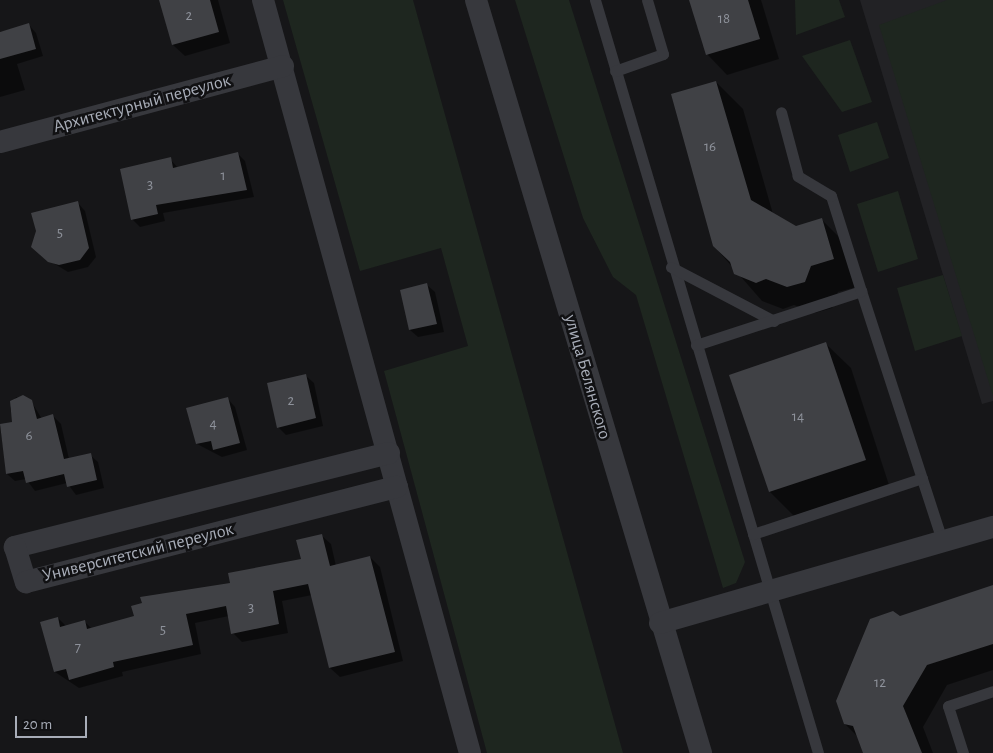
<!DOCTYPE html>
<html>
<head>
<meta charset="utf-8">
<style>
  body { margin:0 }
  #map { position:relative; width:993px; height:753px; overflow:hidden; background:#161618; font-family:"Alegreya Sans",sans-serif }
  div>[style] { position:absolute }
  .built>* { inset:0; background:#222225 }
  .green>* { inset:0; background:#1e261f }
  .shadow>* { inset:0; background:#0007 }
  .building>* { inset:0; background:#404145 }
  .service>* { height:11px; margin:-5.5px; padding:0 5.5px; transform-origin:5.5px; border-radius:5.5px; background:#37383d }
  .minor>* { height:22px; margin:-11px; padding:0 11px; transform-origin:11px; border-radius:11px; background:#37383d }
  span { translate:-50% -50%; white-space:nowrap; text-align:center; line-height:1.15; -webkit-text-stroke:5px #111113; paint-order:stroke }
  .number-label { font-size:15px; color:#8e929b }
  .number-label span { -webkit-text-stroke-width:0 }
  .street-label { font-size:18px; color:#a8adb8 }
  .scale { position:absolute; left:15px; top:716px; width:72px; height:22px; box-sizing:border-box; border:2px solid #a8adb8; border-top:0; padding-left:6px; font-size:15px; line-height:18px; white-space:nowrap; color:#a8adb8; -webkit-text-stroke:4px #111113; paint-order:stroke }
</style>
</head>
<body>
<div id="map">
  <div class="built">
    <div style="clip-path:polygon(860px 0,993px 0,993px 401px,982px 404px)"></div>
  </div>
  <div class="green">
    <div style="clip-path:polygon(283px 0,413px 0,623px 753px,487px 753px,384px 371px,468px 346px,441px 248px,360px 271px)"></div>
    <div style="clip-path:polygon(515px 0,569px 0,745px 562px,736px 583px,723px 588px,636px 295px,613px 277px,583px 218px)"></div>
    <div style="clip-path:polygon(795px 0,839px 0,845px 17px,796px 35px)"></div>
    <div style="clip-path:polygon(947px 0,993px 0,993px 396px,879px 25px)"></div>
    <div style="clip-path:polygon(850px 40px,872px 102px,842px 112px,802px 56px)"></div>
    <div style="clip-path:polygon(877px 122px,889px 158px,850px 172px,838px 135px)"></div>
    <div style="clip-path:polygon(898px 191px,918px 259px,878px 272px,857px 204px)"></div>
    <div style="clip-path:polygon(943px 275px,962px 336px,915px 351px,897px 288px)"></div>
  </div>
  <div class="shadow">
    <div style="clip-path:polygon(160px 0,218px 0,230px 43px,185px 56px,173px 45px)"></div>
    <div style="clip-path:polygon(690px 0,761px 0,779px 59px,727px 75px,707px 54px)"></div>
    <div style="clip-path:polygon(29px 25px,36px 33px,43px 56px,17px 64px,25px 90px,0 97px,0 32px)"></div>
    <div style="clip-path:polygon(716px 82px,743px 109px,773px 214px,796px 227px,822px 220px,849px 247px,860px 286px,838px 292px,832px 308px,815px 313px,794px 305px,783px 309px,762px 301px,714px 246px)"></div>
    <div style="clip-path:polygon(237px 153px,245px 161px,254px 197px,163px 213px,165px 221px,140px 227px,132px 219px,170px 159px,178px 168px)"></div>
    <div style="clip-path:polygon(78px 203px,85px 211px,96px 257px,88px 267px,68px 272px,40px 255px)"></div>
    <div style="clip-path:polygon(427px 285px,435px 292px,444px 332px,418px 337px,410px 330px)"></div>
    <div style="clip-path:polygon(826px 344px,851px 368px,889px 485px,794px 516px,770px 492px)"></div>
    <div style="clip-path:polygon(306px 376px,314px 383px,323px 426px,286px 435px,278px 427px)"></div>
    <div style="clip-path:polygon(16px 397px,31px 401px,42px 419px,53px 416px,61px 424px,69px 459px,90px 455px,98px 462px,104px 488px,76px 495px,67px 483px,35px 491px,26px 479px,15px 481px,7px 474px,0 426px,14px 423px,10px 408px)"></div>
    <div style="clip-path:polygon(228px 399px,235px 407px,247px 450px,222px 457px,197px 444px,188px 409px)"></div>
    <div style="clip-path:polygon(321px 535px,331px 544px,336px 566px,370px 557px,380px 567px,403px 661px,340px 677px,330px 668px,312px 595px,282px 601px,288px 633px,242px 642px,233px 633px,229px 616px,195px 623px,201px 654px,122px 672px,123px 676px,79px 688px,55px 672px,58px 618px,66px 626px,84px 621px,92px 629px,135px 617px,303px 560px)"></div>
    <div style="clip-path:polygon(993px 586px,993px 670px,947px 685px,923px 727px,933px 753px,864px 753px,859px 738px,845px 724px,900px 617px)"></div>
  </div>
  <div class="building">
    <div style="clip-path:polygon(159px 0,210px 0,219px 32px,172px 45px)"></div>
    <div style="clip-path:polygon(689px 0,748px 0,760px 39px,706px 55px)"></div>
    <div style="clip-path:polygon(29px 23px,36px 49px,0 59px,0 32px)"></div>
    <div style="clip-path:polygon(716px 81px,751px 200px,796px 226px,822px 218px,834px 259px,811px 266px,805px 282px,787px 287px,766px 279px,756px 283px,734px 274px,730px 262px,713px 246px,671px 94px)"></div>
    <div style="clip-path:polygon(238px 152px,247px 190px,156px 205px,158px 214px,131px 220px,120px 169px,171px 157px,173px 168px)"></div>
    <div style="clip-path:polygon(78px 201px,89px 248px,80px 260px,59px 265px,48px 262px,31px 247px,36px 231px,31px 213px)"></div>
    <div style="clip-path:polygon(427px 283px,437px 324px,409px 330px,400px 290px)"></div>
    <div style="clip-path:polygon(826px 342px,866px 460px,769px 492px,729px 375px)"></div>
    <div style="clip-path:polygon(306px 374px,316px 418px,277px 428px,267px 383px)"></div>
    <div style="clip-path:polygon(23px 395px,32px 400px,37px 419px,53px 414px,64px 459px,91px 453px,97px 480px,67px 487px,64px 474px,26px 483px,23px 471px,6px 474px,0 424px,12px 422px,10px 401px)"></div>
    <div style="clip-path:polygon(228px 397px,240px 443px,213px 450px,211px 441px,196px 444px,186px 408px)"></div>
    <div style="clip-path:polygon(322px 534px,330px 566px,370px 556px,395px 652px,329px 668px,308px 584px,273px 591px,279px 624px,231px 634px,226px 606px,186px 614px,193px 645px,113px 662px,114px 667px,69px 680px,66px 669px,54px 672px,40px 622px,58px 617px,60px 627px,85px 620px,87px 629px,134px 616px,131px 606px,142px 603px,140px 597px,230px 583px,228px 573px,301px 559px,296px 540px)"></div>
    <div style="clip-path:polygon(993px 585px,993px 644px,927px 665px,903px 706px,922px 753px,863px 753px,853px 726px,844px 724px,836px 701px,870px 619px,893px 611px,900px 616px)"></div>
  </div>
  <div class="service">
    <div style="left:595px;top:0;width:785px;rotate:73.5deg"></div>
    <div style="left:615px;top:71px;width:51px;rotate:-19.5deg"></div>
    <div style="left:663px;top:54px;width:56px;rotate:-106.5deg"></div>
    <div style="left:671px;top:267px;width:116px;rotate:27.7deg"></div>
    <div style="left:861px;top:291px;width:263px;rotate:72deg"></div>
    <div style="left:696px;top:345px;width:174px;rotate:-18.1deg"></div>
    <div style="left:861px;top:291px;width:100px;rotate:-107.5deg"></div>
    <div style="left:831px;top:196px;width:39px;rotate:-149deg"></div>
    <div style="left:798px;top:176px;width:66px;rotate:-104.9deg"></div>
    <div style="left:753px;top:534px;width:178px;rotate:-18.3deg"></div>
    <div style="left:963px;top:753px;width:49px;rotate:-107.7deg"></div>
    <div style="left:948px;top:706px;width:47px;rotate:-18.4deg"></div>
  </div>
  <div class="minor">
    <div style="left:263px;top:0;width:781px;rotate:74.63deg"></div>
    <div style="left:476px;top:0;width:786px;rotate:73.36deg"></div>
    <div style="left:0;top:142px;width:293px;rotate:-15deg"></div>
    <div style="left:389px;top:453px;width:386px;rotate:165.9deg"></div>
    <div style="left:15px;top:547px;width:37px;rotate:73deg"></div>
    <div style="left:26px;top:582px;width:383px;rotate:-14.4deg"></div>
    <div style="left:660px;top:623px;width:347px;rotate:-16.1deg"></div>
  </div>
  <div class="number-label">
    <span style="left:189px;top:16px">2</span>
    <span style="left:724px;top:19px">18</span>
    <span style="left:710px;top:147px">16</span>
    <span style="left:223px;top:176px">1</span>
    <span style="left:150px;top:185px">3</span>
    <span style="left:60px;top:233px">5</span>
    <span style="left:291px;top:401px">2</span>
    <span style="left:798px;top:417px">14</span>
    <span style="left:213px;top:424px">4</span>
    <span style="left:29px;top:436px">6</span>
    <span style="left:251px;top:608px">3</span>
    <span style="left:163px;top:630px">5</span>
    <span style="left:78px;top:648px">7</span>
    <span style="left:880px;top:683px">12</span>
  </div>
  <div class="street-label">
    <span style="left:142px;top:104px;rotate:-15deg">Архитектурный переулок</span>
    <span style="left:587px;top:377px;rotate:74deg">улица Белянского</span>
    <span style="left:138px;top:553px;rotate:-14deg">Университетский переулок</span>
  </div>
  <div class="scale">20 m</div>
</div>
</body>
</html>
